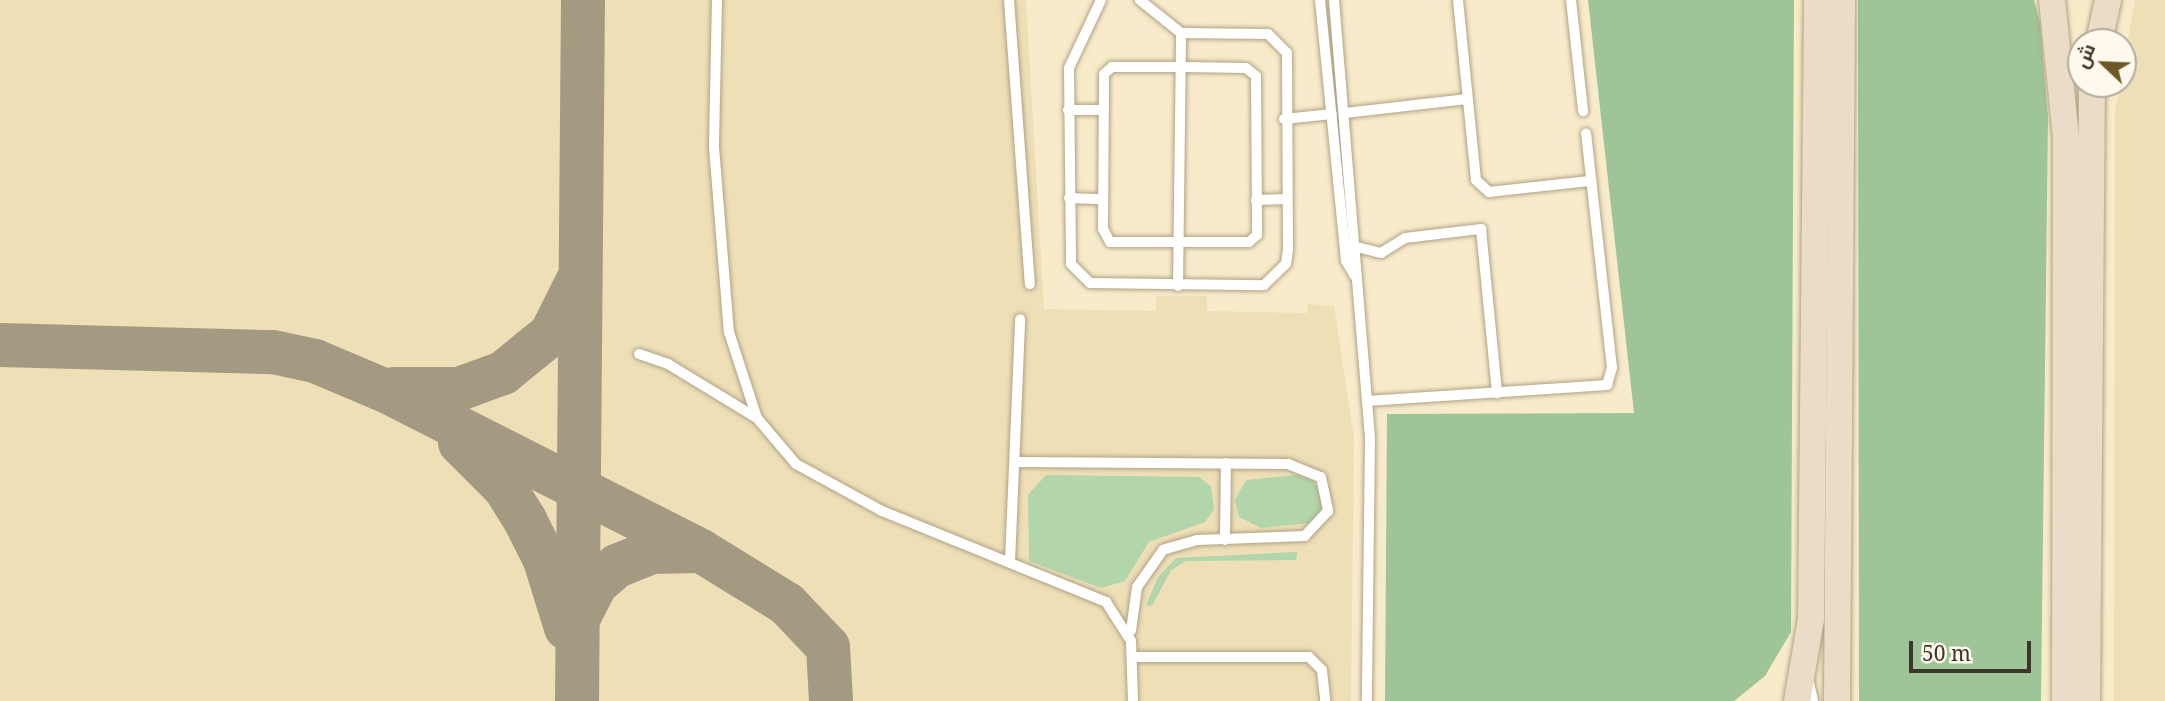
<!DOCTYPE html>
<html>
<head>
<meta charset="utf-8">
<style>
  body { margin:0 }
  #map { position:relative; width:2165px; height:701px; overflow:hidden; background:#f8ebca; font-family:"Noto Serif",Cairo,serif }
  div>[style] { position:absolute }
  .built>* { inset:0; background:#eedfb7 }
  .green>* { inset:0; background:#b2d5ab }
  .forest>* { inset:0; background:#9ec497 }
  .taxiway>* { height:44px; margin:-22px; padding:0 22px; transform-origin:22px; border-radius:22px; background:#a49a82 }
  .roads { filter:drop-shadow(0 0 2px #afa384) drop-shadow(0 0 2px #afa384) }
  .lane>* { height:10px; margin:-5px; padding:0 5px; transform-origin:5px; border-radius:5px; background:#fff }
  .secondary>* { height:26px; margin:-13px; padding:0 13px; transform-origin:13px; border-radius:13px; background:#ebdcc7 }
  span { translate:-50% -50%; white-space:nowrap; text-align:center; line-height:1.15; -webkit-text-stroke:6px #fef9ec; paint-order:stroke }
  .north { position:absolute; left:2067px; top:28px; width:70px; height:70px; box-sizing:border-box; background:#fef9ec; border:2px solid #b1ab9f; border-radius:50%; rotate:293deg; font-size:19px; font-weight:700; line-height:28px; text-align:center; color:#3d372b }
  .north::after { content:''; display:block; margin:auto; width:24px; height:32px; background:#6d5928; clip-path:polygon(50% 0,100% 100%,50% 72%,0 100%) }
  .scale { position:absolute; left:1909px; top:641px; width:122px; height:32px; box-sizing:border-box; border:4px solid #3d372b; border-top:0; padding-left:9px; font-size:21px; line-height:24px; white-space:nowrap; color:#3d372b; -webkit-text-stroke:5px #fef9ec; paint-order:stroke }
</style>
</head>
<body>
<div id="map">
  <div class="built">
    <div style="clip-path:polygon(0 0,1026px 0,1044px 309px,1156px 311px,1156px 296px,1207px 296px,1207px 311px,1307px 313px,1308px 304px,1334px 306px,1354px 438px,1351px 701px,0 701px)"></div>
    <div style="clip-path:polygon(2135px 0,2165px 0,2165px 701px,2114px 701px,2115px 111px)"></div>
  </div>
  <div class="green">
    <div style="clip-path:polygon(1046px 475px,1199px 477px,1211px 486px,1214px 509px,1205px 522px,1149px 542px,1125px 581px,1101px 588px,1029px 561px,1028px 495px)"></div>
    <div style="clip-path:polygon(1296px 475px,1312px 480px,1321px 494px,1321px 510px,1311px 523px,1261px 528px,1239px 517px,1235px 500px,1246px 480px)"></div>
    <div style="clip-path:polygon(1297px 552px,1296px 560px,1186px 561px,1171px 570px,1152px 606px,1146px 605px,1158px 577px,1176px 558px)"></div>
  </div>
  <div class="forest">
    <div style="clip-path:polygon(1588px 0,1794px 0,1791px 632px,1765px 676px,1734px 701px,1385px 701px,1387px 414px,1634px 413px)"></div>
    <div style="clip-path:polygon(1858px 0,2034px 0,2040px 22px,2048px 117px,2041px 701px,1859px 701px)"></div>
  </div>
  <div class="taxiway">
    <div style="left:0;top:345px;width:273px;rotate:1.5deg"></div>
    <div style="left:273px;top:352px;width:43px;rotate:12.1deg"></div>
    <div style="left:315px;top:361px;width:79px;rotate:23deg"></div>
    <div style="left:388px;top:392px;width:351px;rotate:26.9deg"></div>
    <div style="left:701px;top:551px;width:101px;rotate:31.6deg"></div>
    <div style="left:787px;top:604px;width:59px;rotate:46.4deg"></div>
    <div style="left:828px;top:647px;width:54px;rotate:86.8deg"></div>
    <div style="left:393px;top:389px;width:66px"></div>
    <div style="left:459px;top:389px;width:47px;rotate:-20deg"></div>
    <div style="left:503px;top:373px;width:62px;rotate:-39.1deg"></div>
    <div style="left:551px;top:334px;width:58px;rotate:-63.4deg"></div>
    <div style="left:460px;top:443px;width:64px;rotate:45deg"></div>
    <div style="left:505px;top:488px;width:38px;rotate:58deg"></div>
    <div style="left:525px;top:520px;width:45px;rotate:63.4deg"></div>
    <div style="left:545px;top:560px;width:71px;rotate:72.8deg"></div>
    <div style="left:578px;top:619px;width:39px;rotate:-63deg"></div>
    <div style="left:596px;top:584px;width:28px;rotate:-41deg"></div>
    <div style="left:617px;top:566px;width:38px;rotate:-22deg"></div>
    <div style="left:652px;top:552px;width:47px;rotate:-1.2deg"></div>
    <div style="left:577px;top:701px;width:701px;rotate:-89.51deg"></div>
  </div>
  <div class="roads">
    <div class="lane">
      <div style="left:717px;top:0;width:147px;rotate:91.2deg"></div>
      <div style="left:714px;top:147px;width:186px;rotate:85.4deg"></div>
      <div style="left:729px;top:332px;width:90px;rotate:72deg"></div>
      <div style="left:757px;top:418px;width:60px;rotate:49.7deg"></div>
      <div style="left:796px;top:464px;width:98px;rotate:28.7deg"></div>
      <div style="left:882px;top:511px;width:242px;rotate:22.1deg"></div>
      <div style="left:1106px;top:602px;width:46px;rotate:57.3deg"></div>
      <div style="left:1131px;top:641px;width:60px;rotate:88.1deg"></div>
      <div style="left:1009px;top:0;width:285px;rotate:85.8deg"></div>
      <div style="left:1101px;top:0;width:75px;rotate:115.2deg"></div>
      <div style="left:1069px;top:68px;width:196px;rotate:89.4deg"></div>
      <div style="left:1071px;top:264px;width:27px;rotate:45deg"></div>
      <div style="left:1090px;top:283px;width:174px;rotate:0.7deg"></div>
      <div style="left:1264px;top:285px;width:30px;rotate:-44deg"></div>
      <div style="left:1286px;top:264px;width:15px;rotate:-82deg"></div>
      <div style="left:1288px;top:249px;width:196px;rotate:-90.3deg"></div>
      <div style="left:1287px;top:53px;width:27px;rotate:-135deg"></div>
      <div style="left:1268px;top:34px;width:87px;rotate:-179.3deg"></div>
      <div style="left:1181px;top:33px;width:53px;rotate:-141.2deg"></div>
      <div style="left:1320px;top:0;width:262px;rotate:84.3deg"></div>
      <div style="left:1346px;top:261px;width:17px;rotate:59deg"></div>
      <div style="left:1334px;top:0;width:441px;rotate:85.3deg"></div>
      <div style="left:1370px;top:440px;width:261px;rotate:90.7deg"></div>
      <div style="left:1458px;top:0;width:181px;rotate:84.3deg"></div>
      <div style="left:1476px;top:180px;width:18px;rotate:43deg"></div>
      <div style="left:1489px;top:192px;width:103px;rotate:-6.2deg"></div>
      <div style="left:1571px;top:0;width:112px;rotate:83.8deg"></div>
      <div style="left:1181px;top:67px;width:65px;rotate:0.9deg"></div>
      <div style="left:1246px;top:68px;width:13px;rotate:39deg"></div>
      <div style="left:1256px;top:76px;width:159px;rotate:89.6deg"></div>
      <div style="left:1257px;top:235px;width:11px;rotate:139deg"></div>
      <div style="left:1249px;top:242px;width:139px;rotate:180deg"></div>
      <div style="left:1110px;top:242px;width:15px;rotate:-118deg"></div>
      <div style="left:1103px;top:229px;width:155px;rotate:-89.6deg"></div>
      <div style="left:1104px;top:74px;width:11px;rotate:-41deg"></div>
      <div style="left:1112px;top:67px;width:69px"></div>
      <div style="left:1068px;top:110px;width:35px"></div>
      <div style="left:1345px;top:113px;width:123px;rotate:-6.5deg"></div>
      <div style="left:1284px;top:119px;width:48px;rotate:-5.9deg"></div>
      <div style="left:1069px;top:198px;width:34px;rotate:2deg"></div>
      <div style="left:1256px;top:200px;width:31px;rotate:-2deg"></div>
      <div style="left:1357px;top:247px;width:25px;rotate:14deg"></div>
      <div style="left:1381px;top:253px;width:28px;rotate:-32deg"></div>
      <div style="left:1405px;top:238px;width:77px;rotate:-6.8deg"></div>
      <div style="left:1481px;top:229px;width:165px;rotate:84.4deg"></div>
      <div style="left:1178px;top:286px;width:253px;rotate:-89.3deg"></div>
      <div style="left:639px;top:354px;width:31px;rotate:19deg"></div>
      <div style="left:668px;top:364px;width:102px;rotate:31.3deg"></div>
      <div style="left:1367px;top:401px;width:241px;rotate:-3.8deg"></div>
      <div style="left:1607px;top:385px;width:18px;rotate:-74deg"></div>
      <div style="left:1612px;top:368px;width:236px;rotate:-96.3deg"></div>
      <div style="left:1019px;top:462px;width:269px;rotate:0.4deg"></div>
      <div style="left:1288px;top:464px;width:35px;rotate:22deg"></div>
      <div style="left:1321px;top:477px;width:35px;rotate:78deg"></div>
      <div style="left:1328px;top:511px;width:34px;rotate:133deg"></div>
      <div style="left:1305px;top:536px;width:108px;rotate:177.9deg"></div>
      <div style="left:1197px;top:540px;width:35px;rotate:164deg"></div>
      <div style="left:1163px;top:550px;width:45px;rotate:125.1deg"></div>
      <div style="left:1137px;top:587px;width:44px;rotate:97.8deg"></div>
      <div style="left:1225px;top:540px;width:77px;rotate:-89.3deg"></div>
      <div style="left:1010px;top:562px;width:243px;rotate:-87.6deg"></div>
      <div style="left:1133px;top:657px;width:176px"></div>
      <div style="left:1309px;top:657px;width:18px;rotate:45deg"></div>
      <div style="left:1322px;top:670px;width:31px;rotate:84deg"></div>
      <div style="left:1809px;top:683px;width:18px;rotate:77deg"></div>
    </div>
    <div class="secondary">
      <div style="left:2052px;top:0;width:138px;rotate:84.2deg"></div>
      <div style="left:2066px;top:137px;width:564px;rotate:90.1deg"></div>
      <div style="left:2099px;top:42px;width:43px;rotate:-77.9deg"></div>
      <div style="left:1797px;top:701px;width:83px;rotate:-80.3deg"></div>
      <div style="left:1811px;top:619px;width:619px;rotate:-89.44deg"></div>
      <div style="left:1837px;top:701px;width:701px;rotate:-89.59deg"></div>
      <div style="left:2087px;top:701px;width:617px;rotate:-89.54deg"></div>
    </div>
  </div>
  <div class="north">ش</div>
  <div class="scale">50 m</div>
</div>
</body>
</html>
